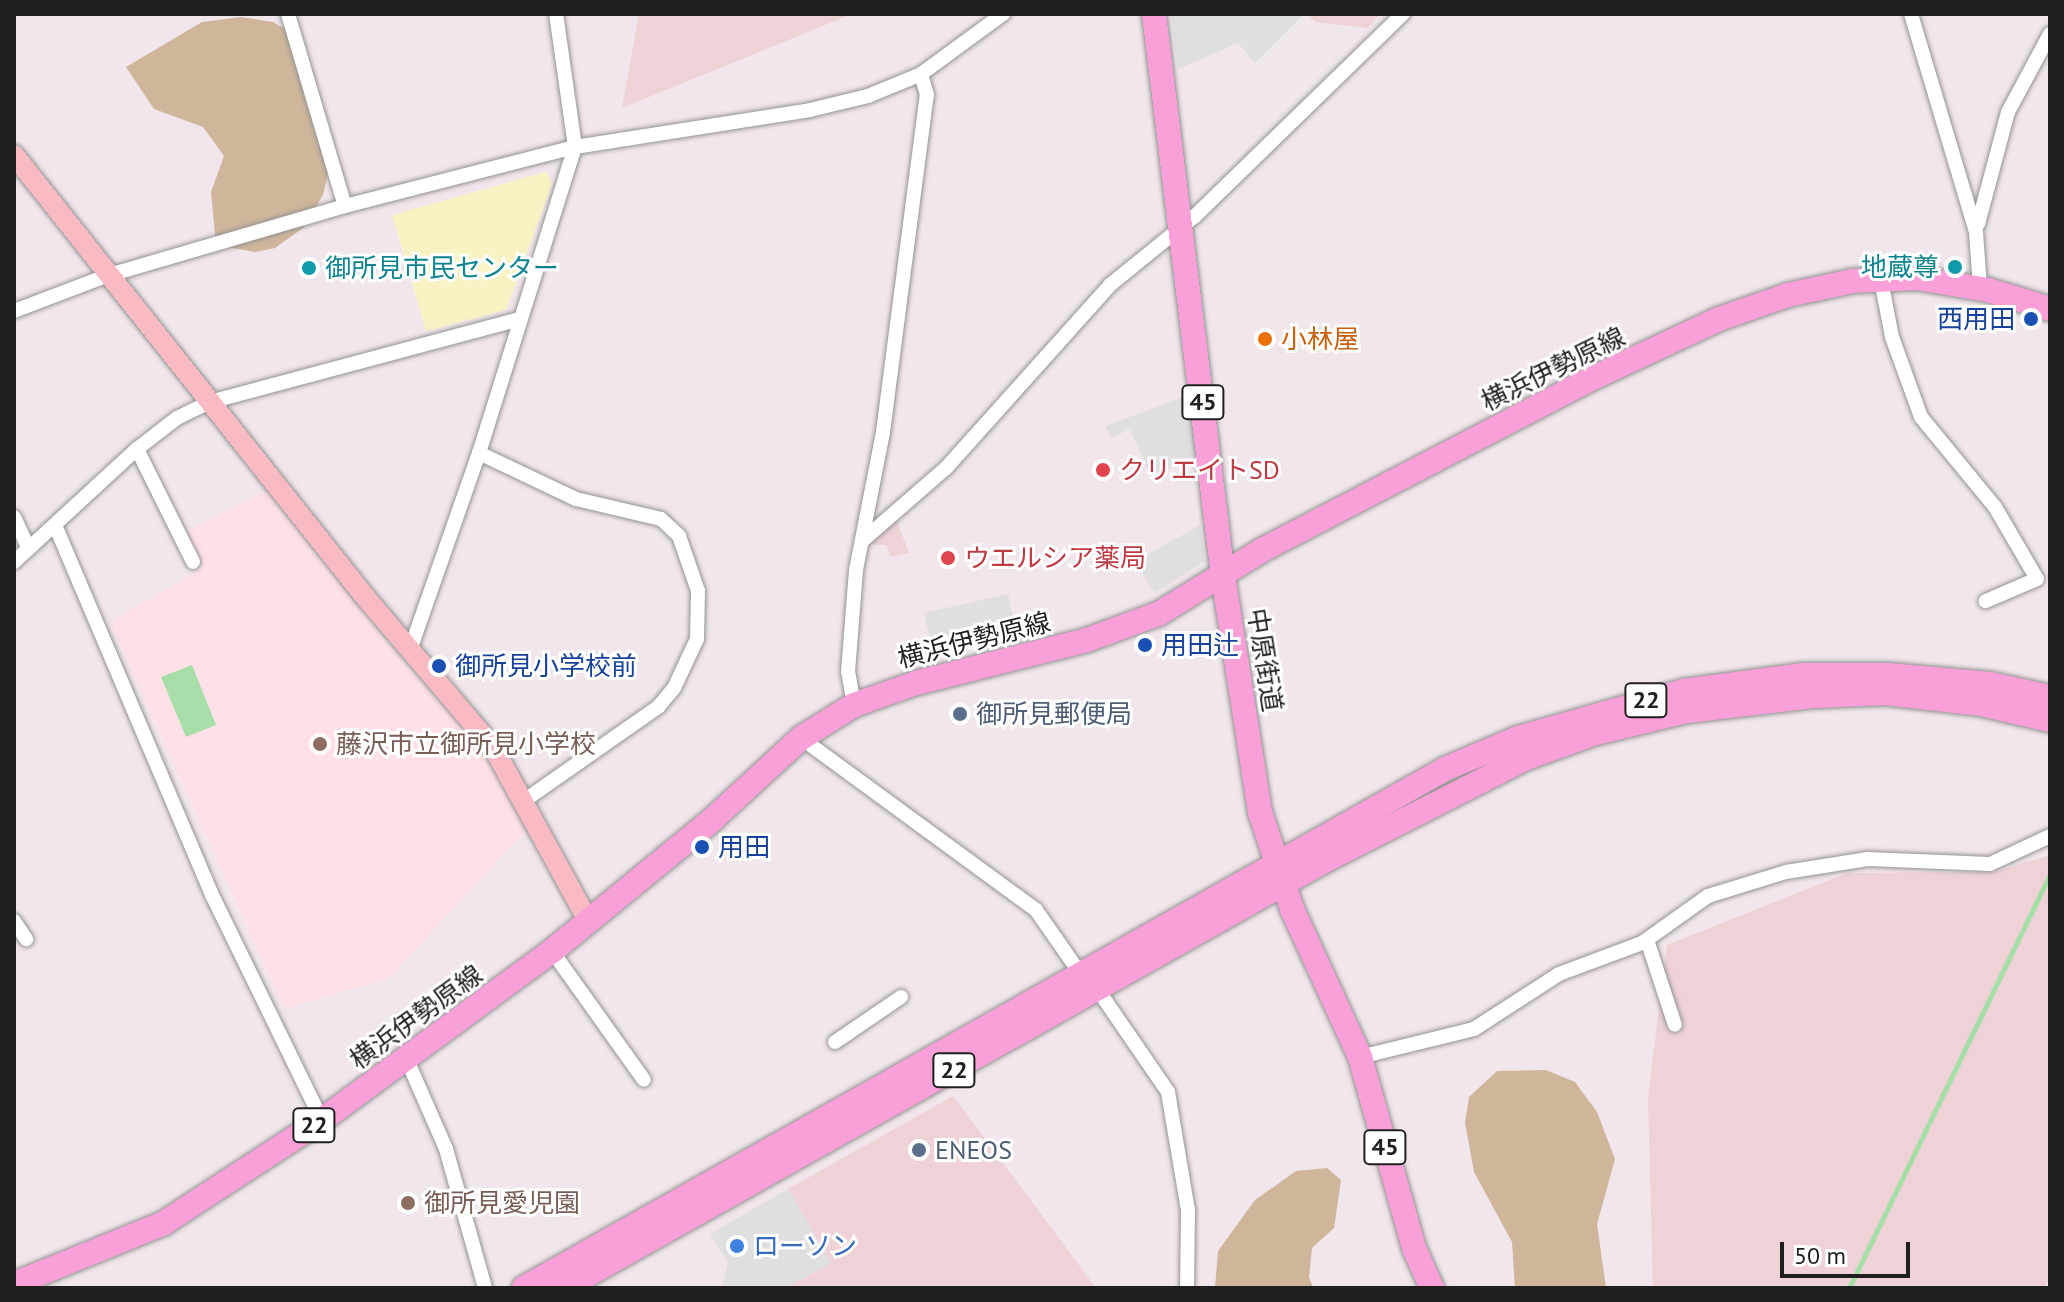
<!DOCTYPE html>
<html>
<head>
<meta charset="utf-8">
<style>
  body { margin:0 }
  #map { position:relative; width:2064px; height:1302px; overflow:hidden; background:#f0e6eb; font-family:"PT Sans","Noto Sans JP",sans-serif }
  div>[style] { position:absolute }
  .education>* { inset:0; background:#ffe0e6 }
  .farmland>* { inset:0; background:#eed2d5 }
  .forest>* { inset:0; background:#cfb69b }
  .park>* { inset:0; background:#f9f3c4 }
  .parking>* { inset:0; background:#dfdfdf }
  .water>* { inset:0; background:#a7dda9 }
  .stream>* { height:5px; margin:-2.5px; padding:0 2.5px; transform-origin:2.5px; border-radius:2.5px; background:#a7dda9 }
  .roads { filter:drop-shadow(0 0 2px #939393) drop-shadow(0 0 2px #939393) }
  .street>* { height:14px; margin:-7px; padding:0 7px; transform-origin:7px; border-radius:7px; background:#fff }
  .secondary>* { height:20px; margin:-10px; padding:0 10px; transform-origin:10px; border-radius:10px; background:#f9bbc3 }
  .primary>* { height:24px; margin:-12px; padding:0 12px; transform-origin:12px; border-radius:12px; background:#faa0d8 }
  .dots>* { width:22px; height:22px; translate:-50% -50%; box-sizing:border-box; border:4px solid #fff; border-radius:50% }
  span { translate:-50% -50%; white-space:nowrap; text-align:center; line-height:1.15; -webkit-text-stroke:6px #fff; paint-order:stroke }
  .shield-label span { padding:2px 6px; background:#fff; border:2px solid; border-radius:6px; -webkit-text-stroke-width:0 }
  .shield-label { font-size:24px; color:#1f1f1f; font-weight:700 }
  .culture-label { font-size:26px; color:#0d838f }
  .right { translate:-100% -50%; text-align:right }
  .left { translate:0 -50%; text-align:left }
  .transit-label { font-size:26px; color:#164399 }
  .food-label { font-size:26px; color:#c56008 }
  .street-label { font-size:26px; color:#1f1f1f }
  .health-label { font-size:26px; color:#be3a42 }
  .service-label { font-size:26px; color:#4e5e75 }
  .education-label { font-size:26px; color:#785e54 }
  .shop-label { font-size:26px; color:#366cbe }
  .frame { position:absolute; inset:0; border:16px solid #1f1f1f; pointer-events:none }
  .scale { position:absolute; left:1780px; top:1242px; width:130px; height:36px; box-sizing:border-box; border:4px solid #1f1f1f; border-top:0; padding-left:10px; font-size:24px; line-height:28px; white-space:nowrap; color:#1f1f1f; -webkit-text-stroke:6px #fff; paint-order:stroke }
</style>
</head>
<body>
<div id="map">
  <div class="education">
    <div style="clip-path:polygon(267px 490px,404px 663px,466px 731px,530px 826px,389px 978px,284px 1009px,110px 622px,203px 568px,187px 531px)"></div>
  </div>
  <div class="farmland">
    <div style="clip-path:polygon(639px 14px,852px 14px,622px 108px)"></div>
    <div style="clip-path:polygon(1308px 14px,1380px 14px,1368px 28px,1315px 22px)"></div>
    <div style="clip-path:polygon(896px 519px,909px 553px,891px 557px,886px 545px,863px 544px)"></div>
    <div style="clip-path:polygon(2050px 855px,2050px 1277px,2044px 1288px,1653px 1288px,1648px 1097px,1667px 945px,1847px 873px,1994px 872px)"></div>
    <div style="clip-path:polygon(953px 1096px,1096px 1288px,786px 1288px,831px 1263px,788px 1189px)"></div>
  </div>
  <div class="forest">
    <div style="clip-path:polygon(241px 17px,273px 22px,297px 36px,330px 165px,323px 195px,303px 228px,275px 248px,255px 252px,216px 245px,211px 192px,224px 156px,203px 127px,154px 109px,126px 67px,202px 22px)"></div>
    <div style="clip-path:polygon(1546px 1070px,1575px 1082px,1597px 1112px,1615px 1159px,1597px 1224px,1606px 1288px,1515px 1288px,1512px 1242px,1474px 1172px,1465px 1123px,1469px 1097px,1497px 1071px)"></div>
    <div style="clip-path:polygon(1327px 1168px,1341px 1180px,1334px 1228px,1312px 1248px,1309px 1277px,1313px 1288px,1215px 1288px,1218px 1251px,1255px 1200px,1296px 1171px)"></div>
  </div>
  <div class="park">
    <div style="clip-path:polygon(546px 172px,552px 184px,506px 310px,426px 331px,392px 215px)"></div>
  </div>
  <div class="parking">
    <div style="clip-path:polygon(1171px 14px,1302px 14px,1303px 15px,1255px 63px,1238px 43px,1178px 69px)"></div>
    <div style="clip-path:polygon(1188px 395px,1197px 454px,1151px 478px,1130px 429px,1111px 438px,1106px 426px)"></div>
    <div style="clip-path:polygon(1200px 525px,1205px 561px,1154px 593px,1135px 562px)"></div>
    <div style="clip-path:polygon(1008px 594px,1018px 639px,995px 650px,986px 650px,981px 641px,933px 652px,924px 613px)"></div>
    <div style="clip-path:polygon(788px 1189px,831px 1263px,786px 1288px,722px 1288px,728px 1262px,710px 1234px)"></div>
  </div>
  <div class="water">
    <div style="clip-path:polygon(192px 665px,216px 725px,186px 737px,161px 677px)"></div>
  </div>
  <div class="stream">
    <div style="left:1849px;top:1288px;width:460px;rotate:-64.1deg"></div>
  </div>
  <div class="roads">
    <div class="street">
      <div style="left:288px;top:14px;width:200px;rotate:73.5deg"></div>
      <div style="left:1911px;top:14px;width:227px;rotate:73.4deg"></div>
      <div style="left:1976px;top:232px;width:56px;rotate:85.9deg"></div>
      <div style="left:1978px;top:224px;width:116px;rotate:-75deg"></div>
      <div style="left:2008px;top:112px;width:89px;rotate:-61.7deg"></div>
      <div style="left:1881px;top:280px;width:58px;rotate:79.1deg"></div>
      <div style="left:1892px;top:337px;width:85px;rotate:70.1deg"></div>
      <div style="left:1921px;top:417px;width:117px;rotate:50.6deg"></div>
      <div style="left:1995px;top:507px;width:83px;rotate:59.7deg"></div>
      <div style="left:2037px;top:579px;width:56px;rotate:156.7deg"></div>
      <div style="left:14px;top:311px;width:102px;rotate:-20.8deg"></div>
      <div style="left:109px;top:275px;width:246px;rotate:-16.3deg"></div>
      <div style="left:345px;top:206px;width:237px;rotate:-14.4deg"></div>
      <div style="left:575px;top:147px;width:238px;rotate:-8.9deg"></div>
      <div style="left:810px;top:110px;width:60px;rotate:-13.6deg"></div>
      <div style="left:868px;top:96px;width:57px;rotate:-22.5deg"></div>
      <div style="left:921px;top:74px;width:102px;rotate:-36.2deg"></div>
      <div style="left:137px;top:449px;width:126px;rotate:63.6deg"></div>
      <div style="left:479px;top:453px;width:107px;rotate:25.4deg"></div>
      <div style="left:576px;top:499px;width:87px;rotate:13.2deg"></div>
      <div style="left:661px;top:519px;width:25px;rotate:43deg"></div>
      <div style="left:679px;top:536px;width:58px;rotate:70.9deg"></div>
      <div style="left:698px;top:591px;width:48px;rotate:91.2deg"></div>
      <div style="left:697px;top:639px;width:54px;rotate:115.1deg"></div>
      <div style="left:674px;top:688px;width:25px;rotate:130deg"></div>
      <div style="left:658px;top:707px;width:164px;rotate:145deg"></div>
      <div style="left:14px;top:517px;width:35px;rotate:65deg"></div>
      <div style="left:55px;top:525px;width:404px;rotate:67deg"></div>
      <div style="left:213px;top:897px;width:248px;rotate:64deg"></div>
      <div style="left:862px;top:541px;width:111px;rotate:-41deg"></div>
      <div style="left:946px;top:468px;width:246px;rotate:-48.1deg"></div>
      <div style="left:1110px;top:285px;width:109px;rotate:-39.1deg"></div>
      <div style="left:1195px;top:216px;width:290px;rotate:-44.2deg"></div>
      <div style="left:14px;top:562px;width:167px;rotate:-42.6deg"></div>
      <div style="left:137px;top:449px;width:51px;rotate:-37.8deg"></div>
      <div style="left:177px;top:418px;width:37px;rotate:-26deg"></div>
      <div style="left:210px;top:402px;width:320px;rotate:-15deg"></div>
      <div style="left:410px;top:650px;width:209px;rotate:-70.7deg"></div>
      <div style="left:479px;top:453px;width:321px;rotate:-72.6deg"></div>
      <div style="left:575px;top:147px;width:134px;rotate:-98.1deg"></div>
      <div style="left:854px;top:705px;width:34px;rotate:-100deg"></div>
      <div style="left:848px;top:672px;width:102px;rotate:-85.5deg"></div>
      <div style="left:856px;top:570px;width:141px;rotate:-78.9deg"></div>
      <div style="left:883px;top:432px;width:340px;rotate:-82.6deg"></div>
      <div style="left:927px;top:95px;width:22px;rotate:-106deg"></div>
      <div style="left:801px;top:738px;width:291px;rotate:36.2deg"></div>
      <div style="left:1036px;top:910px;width:77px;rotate:55.1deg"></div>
      <div style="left:14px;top:921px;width:22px;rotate:56deg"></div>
      <div style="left:1647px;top:940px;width:89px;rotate:71.8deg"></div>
      <div style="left:552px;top:951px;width:158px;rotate:54.5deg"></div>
      <div style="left:1098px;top:990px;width:124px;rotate:55.5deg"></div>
      <div style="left:1168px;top:1092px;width:120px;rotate:80.4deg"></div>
      <div style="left:1188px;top:1210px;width:78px;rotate:90.7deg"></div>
      <div style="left:835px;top:1042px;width:80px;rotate:-34.3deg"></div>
      <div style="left:1360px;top:1057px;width:117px;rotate:-13.8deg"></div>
      <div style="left:1474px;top:1029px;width:101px;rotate:-32.9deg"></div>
      <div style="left:1559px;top:974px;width:89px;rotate:-20.5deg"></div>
      <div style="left:1642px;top:943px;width:81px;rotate:-35.5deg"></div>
      <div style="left:1708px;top:896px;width:82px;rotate:-17.1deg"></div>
      <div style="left:1786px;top:872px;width:83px;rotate:-9deg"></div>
      <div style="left:1868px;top:859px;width:122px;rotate:2.3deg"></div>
      <div style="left:1990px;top:864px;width:66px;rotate:-25deg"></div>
      <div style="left:407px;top:1060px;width:97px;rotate:66.3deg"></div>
      <div style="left:446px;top:1149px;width:144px;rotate:74.3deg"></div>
    </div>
    <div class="secondary">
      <div style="left:14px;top:155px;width:566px;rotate:51.53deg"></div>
      <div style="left:366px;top:598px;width:196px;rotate:49.6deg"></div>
      <div style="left:493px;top:747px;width:200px;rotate:61.3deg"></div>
    </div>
    <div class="primary">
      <div style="left:1154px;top:14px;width:566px;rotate:83deg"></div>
      <div style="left:1223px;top:576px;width:239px;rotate:81.1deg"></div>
      <div style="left:1260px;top:812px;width:102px;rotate:71.7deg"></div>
      <div style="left:1292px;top:909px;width:163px;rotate:65.3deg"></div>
      <div style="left:1360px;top:1057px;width:198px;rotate:74.2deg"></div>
      <div style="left:1414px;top:1248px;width:44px;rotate:65.8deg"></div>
      <div style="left:14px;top:1284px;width:162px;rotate:-22.1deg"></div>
      <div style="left:164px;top:1223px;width:189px;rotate:-33.1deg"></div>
      <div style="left:322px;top:1120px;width:285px;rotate:-36.3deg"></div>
      <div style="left:552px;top:951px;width:208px;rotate:-39.3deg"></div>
      <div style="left:713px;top:819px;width:120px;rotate:-42.6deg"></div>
      <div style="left:801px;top:738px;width:62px;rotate:-31.9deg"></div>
      <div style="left:854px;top:705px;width:66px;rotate:-19.5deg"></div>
      <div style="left:916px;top:683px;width:176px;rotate:-14.1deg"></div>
      <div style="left:1087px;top:640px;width:78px;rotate:-20.3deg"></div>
      <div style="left:1160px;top:613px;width:122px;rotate:-31.6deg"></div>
      <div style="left:1264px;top:549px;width:369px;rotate:-27.5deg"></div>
      <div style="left:1591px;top:379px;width:141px;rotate:-25.1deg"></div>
      <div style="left:1719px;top:319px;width:73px;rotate:-19.2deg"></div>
      <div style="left:1788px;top:295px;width:66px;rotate:-12.3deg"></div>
      <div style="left:1852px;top:281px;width:65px;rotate:-2.6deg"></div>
      <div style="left:1917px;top:278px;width:72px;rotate:9.6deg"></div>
      <div style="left:1988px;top:290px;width:65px;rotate:17deg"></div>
      <div style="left:524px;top:1288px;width:1057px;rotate:-29.4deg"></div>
      <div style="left:1445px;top:769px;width:79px;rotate:-23deg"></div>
      <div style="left:1518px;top:738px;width:173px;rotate:-15.8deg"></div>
      <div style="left:1684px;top:691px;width:121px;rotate:-7.6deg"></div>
      <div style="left:1804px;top:675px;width:84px"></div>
      <div style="left:1888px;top:675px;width:102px;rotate:5deg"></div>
      <div style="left:1990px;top:684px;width:61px;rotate:12.2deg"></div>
      <div style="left:564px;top:1288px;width:874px;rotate:-29.32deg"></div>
      <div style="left:1326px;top:860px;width:222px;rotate:-27deg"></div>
      <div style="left:1524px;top:759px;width:77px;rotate:-19.9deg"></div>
      <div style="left:1596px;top:733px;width:94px;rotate:-13.6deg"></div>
      <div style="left:1687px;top:711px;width:129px;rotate:-6.7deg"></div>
      <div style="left:1815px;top:696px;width:70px;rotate:-2.5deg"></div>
      <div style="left:1885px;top:693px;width:97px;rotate:6.5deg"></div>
      <div style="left:1981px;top:704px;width:71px;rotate:13.1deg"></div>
    </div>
  </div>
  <div class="dots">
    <div style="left:1955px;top:267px;background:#0f9aa8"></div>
    <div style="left:309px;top:268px;background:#0f9aa8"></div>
    <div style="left:2031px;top:319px;background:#1a4fb4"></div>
    <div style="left:1265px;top:339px;background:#e8710a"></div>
    <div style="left:1103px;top:470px;background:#e0444e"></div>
    <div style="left:948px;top:558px;background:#e0444e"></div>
    <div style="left:1145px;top:645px;background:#1a4fb4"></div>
    <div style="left:439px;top:666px;background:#1a4fb4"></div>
    <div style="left:960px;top:714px;background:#5c6f8a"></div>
    <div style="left:320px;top:744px;background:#8d6e63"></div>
    <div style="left:702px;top:847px;background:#1a4fb4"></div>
    <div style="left:919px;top:1150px;background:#5c6f8a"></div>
    <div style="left:408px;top:1203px;background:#8d6e63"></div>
    <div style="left:737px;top:1246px;background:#3f7fe0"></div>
  </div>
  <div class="shield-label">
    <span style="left:1203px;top:402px">45</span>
    <span style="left:1646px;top:700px">22</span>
    <span style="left:954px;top:1070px">22</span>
    <span style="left:314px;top:1125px">22</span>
    <span style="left:1385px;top:1147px">45</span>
  </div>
  <div class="culture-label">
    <span class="right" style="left:1939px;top:267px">地蔵尊</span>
    <span class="left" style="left:325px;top:268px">御所見市民センター</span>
  </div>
  <div class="transit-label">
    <span class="right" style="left:2015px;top:319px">西用田</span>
    <span class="left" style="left:1161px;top:645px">用田辻</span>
    <span class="left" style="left:455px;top:666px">御所見小学校前</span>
    <span class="left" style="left:718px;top:847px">用田</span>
  </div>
  <div class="food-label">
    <span class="left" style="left:1281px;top:339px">小林屋</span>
  </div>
  <div class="street-label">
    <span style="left:1553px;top:369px;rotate:-26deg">横浜伊勢原線</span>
    <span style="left:974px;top:640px;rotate:-14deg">横浜伊勢原線</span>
    <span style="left:1265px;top:660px;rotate:81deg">中原街道</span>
    <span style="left:416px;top:1017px;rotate:-36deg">横浜伊勢原線</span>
  </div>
  <div class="health-label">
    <span class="left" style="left:1119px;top:470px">クリエイトSD</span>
    <span class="left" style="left:964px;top:558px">ウエルシア薬局</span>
  </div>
  <div class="service-label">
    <span class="left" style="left:976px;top:714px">御所見郵便局</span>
    <span class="left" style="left:935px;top:1150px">ENEOS</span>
  </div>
  <div class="education-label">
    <span class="left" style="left:336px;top:744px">藤沢市立御所見小学校</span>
    <span class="left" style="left:424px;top:1203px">御所見愛児園</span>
  </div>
  <div class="shop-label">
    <span class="left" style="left:753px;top:1246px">ローソン</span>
  </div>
  <div class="frame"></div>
  <div class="scale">50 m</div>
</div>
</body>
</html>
